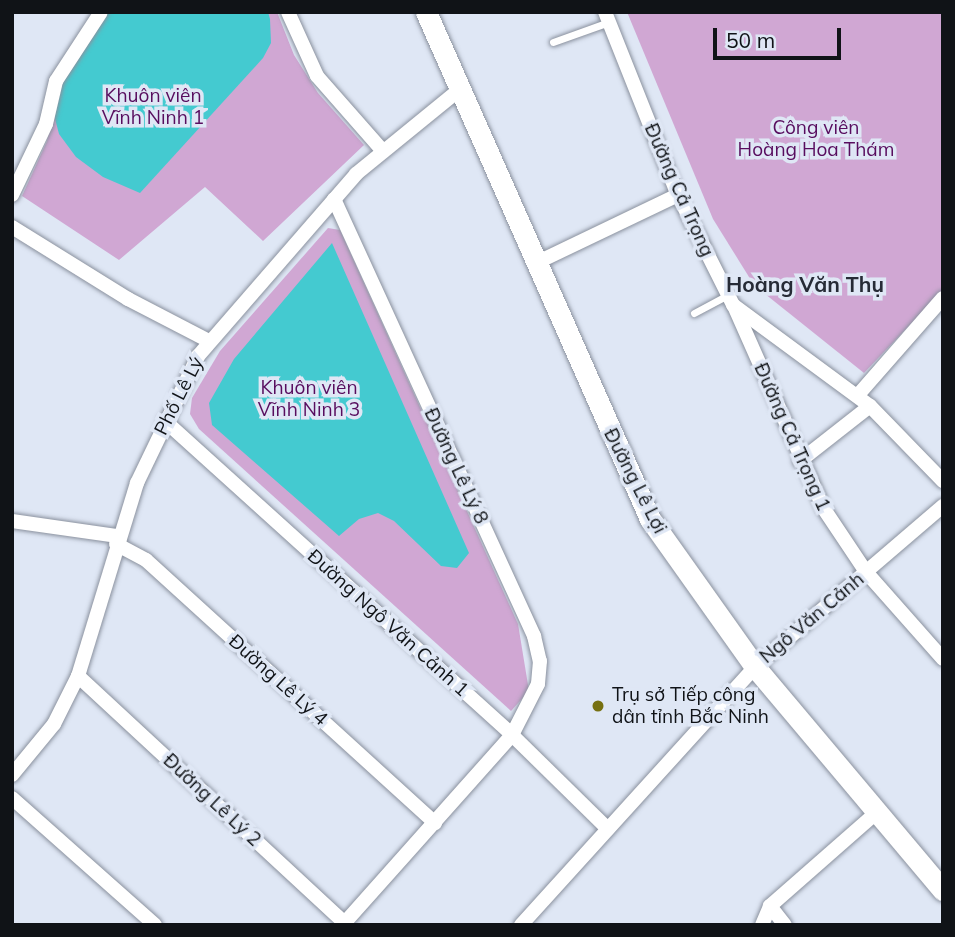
<!DOCTYPE html>
<html>
<head>
<meta charset="utf-8">
<style>
  body { margin:0 }
  #map { position:relative; width:955px; height:937px; overflow:hidden; background:#dfe7f5; font-family:Mulish,sans-serif }
  div>[style] { position:absolute }
  .green>* { inset:0; background:#d0a7d3 }
  .water>* { inset:0; background:#44cad0 }
  .roads { filter:drop-shadow(0 0 2px #8a919e) drop-shadow(0 0 2px #8a919e) }
  .lane>* { height:7px; margin:-3.5px; padding:0 3.5px; transform-origin:3.5px; border-radius:3.5px; background:#fff }
  .street>* { height:14px; margin:-7px; padding:0 7px; transform-origin:7px; border-radius:7px; background:#fff }
  .secondary>* { height:21px; margin:-10.5px; padding:0 10.5px; transform-origin:10.5px; border-radius:10.5px; background:#fff }
  .dots>* { width:19px; height:19px; translate:-50% -50%; box-sizing:border-box; border:4px solid #dfe7f5; border-radius:50% }
  span { translate:-50% -50%; white-space:nowrap; text-align:center; line-height:1.15; -webkit-text-stroke:7px #dfe7f5; paint-order:stroke }
  .park-label { font-size:19px; color:#580d5f }
  .street-label { font-size:19px; color:#101317 }
  .poi-label { font-size:19px; color:#101317 }
  .left { translate:0 -50%; text-align:left }
  .neighbourhood-label { font-size:21px; color:#262b36; font-weight:700 }
  .frame { position:absolute; inset:0; border:14px solid #101317; pointer-events:none }
  .scale { position:absolute; left:713px; top:28px; width:128px; height:32px; box-sizing:border-box; border:4px solid #101317; border-top:0; padding-left:9px; font-size:21px; line-height:24px; white-space:nowrap; color:#101317; -webkit-text-stroke:5px #dfe7f5; paint-order:stroke }
</style>
</head>
<body>
<div id="map">
  <div class="green">
    <div style="clip-path:polygon(105px 12px,277px 12px,294px 55px,318px 93px,364px 145px,263px 241px,205px 187px,119px 260px,22px 196px,47px 141px,55px 95px)"></div>
    <div style="clip-path:polygon(627px 12px,943px 12px,943px 290px,864px 373px,754px 285px,713px 219px)"></div>
    <div style="clip-path:polygon(328px 228px,340px 230px,518px 624px,529px 691px,511px 711px,199px 429px,190px 414px,192px 398px,220px 351px)"></div>
  </div>
  <div class="water">
    <div style="clip-path:polygon(108px 12px,268px 12px,270px 19px,271px 43px,263px 58px,140px 193px,103px 177px,76px 157px,59px 134px,53px 111px,63px 76px)"></div>
    <div style="clip-path:polygon(332px 243px,469px 553px,457px 568px,441px 566px,394px 521px,378px 513px,359px 519px,339px 536px,212px 425px,209px 403px,234px 359px)"></div>
  </div>
  <div class="roads">
    <div class="lane">
      <div style="left:553px;top:42px;width:59px;rotate:-19.7deg"></div>
      <div style="left:694px;top:313px;width:38px;rotate:-28deg"></div>
    </div>
    <div class="street">
      <div style="left:288px;top:12px;width:70px;rotate:65.6deg"></div>
      <div style="left:317px;top:76px;width:98px;rotate:48.7deg"></div>
      <div style="left:605px;top:12px;width:197px;rotate:68.3deg"></div>
      <div style="left:678px;top:195px;width:123px;rotate:63.4deg"></div>
      <div style="left:733px;top:305px;width:170px;rotate:36.4deg"></div>
      <div style="left:870px;top:406px;width:105px;rotate:45.8deg"></div>
      <div style="left:12px;top:195px;width:79px;rotate:-64.4deg"></div>
      <div style="left:46px;top:124px;width:44px;rotate:-76.9deg"></div>
      <div style="left:56px;top:81px;width:82px;rotate:-56.9deg"></div>
      <div style="left:334px;top:199px;width:481px;rotate:65.4deg"></div>
      <div style="left:534px;top:636px;width:26px;rotate:77deg"></div>
      <div style="left:540px;top:661px;width:23px;rotate:95deg"></div>
      <div style="left:538px;top:684px;width:57px;rotate:117deg"></div>
      <div style="left:512px;top:735px;width:254px;rotate:131.7deg"></div>
      <div style="left:12px;top:227px;width:137px;rotate:31.8deg"></div>
      <div style="left:128px;top:299px;width:91px;rotate:27.4deg"></div>
      <div style="left:536px;top:263px;width:157px;rotate:-25.6deg"></div>
      <div style="left:734px;top:306px;width:222px;rotate:66.1deg"></div>
      <div style="left:824px;top:509px;width:76px;rotate:56.3deg"></div>
      <div style="left:866px;top:572px;width:116px;rotate:48.5deg"></div>
      <div style="left:858px;top:395px;width:129px;rotate:-48.8deg"></div>
      <div style="left:165px;top:421px;width:468px;rotate:42.1deg"></div>
      <div style="left:512px;top:735px;width:134px;rotate:44.4deg"></div>
      <div style="left:800px;top:461px;width:89px;rotate:-38.2deg"></div>
      <div style="left:12px;top:521px;width:107px;rotate:8.1deg"></div>
      <div style="left:116px;top:544px;width:34px;rotate:28deg"></div>
      <div style="left:146px;top:560px;width:391px;rotate:42.3deg"></div>
      <div style="left:78px;top:676px;width:364px;rotate:42.8deg"></div>
      <div style="left:12px;top:775px;width:66px;rotate:-50.5deg"></div>
      <div style="left:54px;top:724px;width:54px;rotate:-63.4deg"></div>
      <div style="left:78px;top:676px;width:202px;rotate:-73deg"></div>
      <div style="left:137px;top:483px;width:141px;rotate:-64.3deg"></div>
      <div style="left:198px;top:356px;width:241px;rotate:-49deg"></div>
      <div style="left:356px;top:174px;width:133px;rotate:-39.2deg"></div>
      <div style="left:12px;top:798px;width:191px;rotate:41.6deg"></div>
      <div style="left:770px;top:906px;width:24px;rotate:52deg"></div>
      <div style="left:521px;top:925px;width:348px;rotate:-47.8deg"></div>
      <div style="left:755px;top:667px;width:248px;rotate:-40.6deg"></div>
      <div style="left:762px;top:925px;width:21px;rotate:-67deg"></div>
      <div style="left:770px;top:906px;width:142px;rotate:-41.3deg"></div>
    </div>
    <div class="secondary">
      <div style="left:426px;top:12px;width:554px;rotate:66.16deg"></div>
      <div style="left:650px;top:519px;width:181px;rotate:54.6deg"></div>
      <div style="left:755px;top:667px;width:292px;rotate:49.9deg"></div>
    </div>
  </div>
  <div class="dots">
    <div style="left:598px;top:706px;background:#767011"></div>
  </div>
  <div class="park-label">
    <span style="left:153px;top:107px">Khuôn viên<br>Vĩnh Ninh 1</span>
    <span style="left:816px;top:139px">Công viên<br>Hoàng Hoa Thám</span>
    <span style="left:309px;top:399px">Khuôn viên<br>Vĩnh Ninh 3</span>
  </div>
  <div class="street-label">
    <span style="left:679px;top:190px;rotate:66deg">Đường Cả Trọng</span>
    <span style="left:179px;top:396px;rotate:-63deg">Phố Lê Lý</span>
    <span style="left:792px;top:437px;rotate:66deg">Đường Cả Trọng 1</span>
    <span style="left:456px;top:466px;rotate:65deg">Đường Lê Lý 8</span>
    <span style="left:635px;top:481px;rotate:63deg">Đường Lê Lợi</span>
    <span style="left:812px;top:618px;rotate:-40deg">Ngô Văn Cảnh</span>
    <span style="left:388px;top:623px;rotate:42deg">Đường Ngô Văn Cảnh 1</span>
    <span style="left:278px;top:680px;rotate:42deg">Đường Lê Lý 4</span>
    <span style="left:212px;top:800px;rotate:43deg">Đường Lê Lý 2</span>
  </div>
  <div class="poi-label">
    <span class="left" style="left:612px;top:706px">Trụ sở Tiếp công<br>dân tỉnh Bắc Ninh</span>
  </div>
  <div class="neighbourhood-label">
    <span style="left:805px;top:284px">Hoàng Văn Thụ</span>
  </div>
  <div class="frame"></div>
  <div class="scale">50 m</div>
</div>
</body>
</html>
